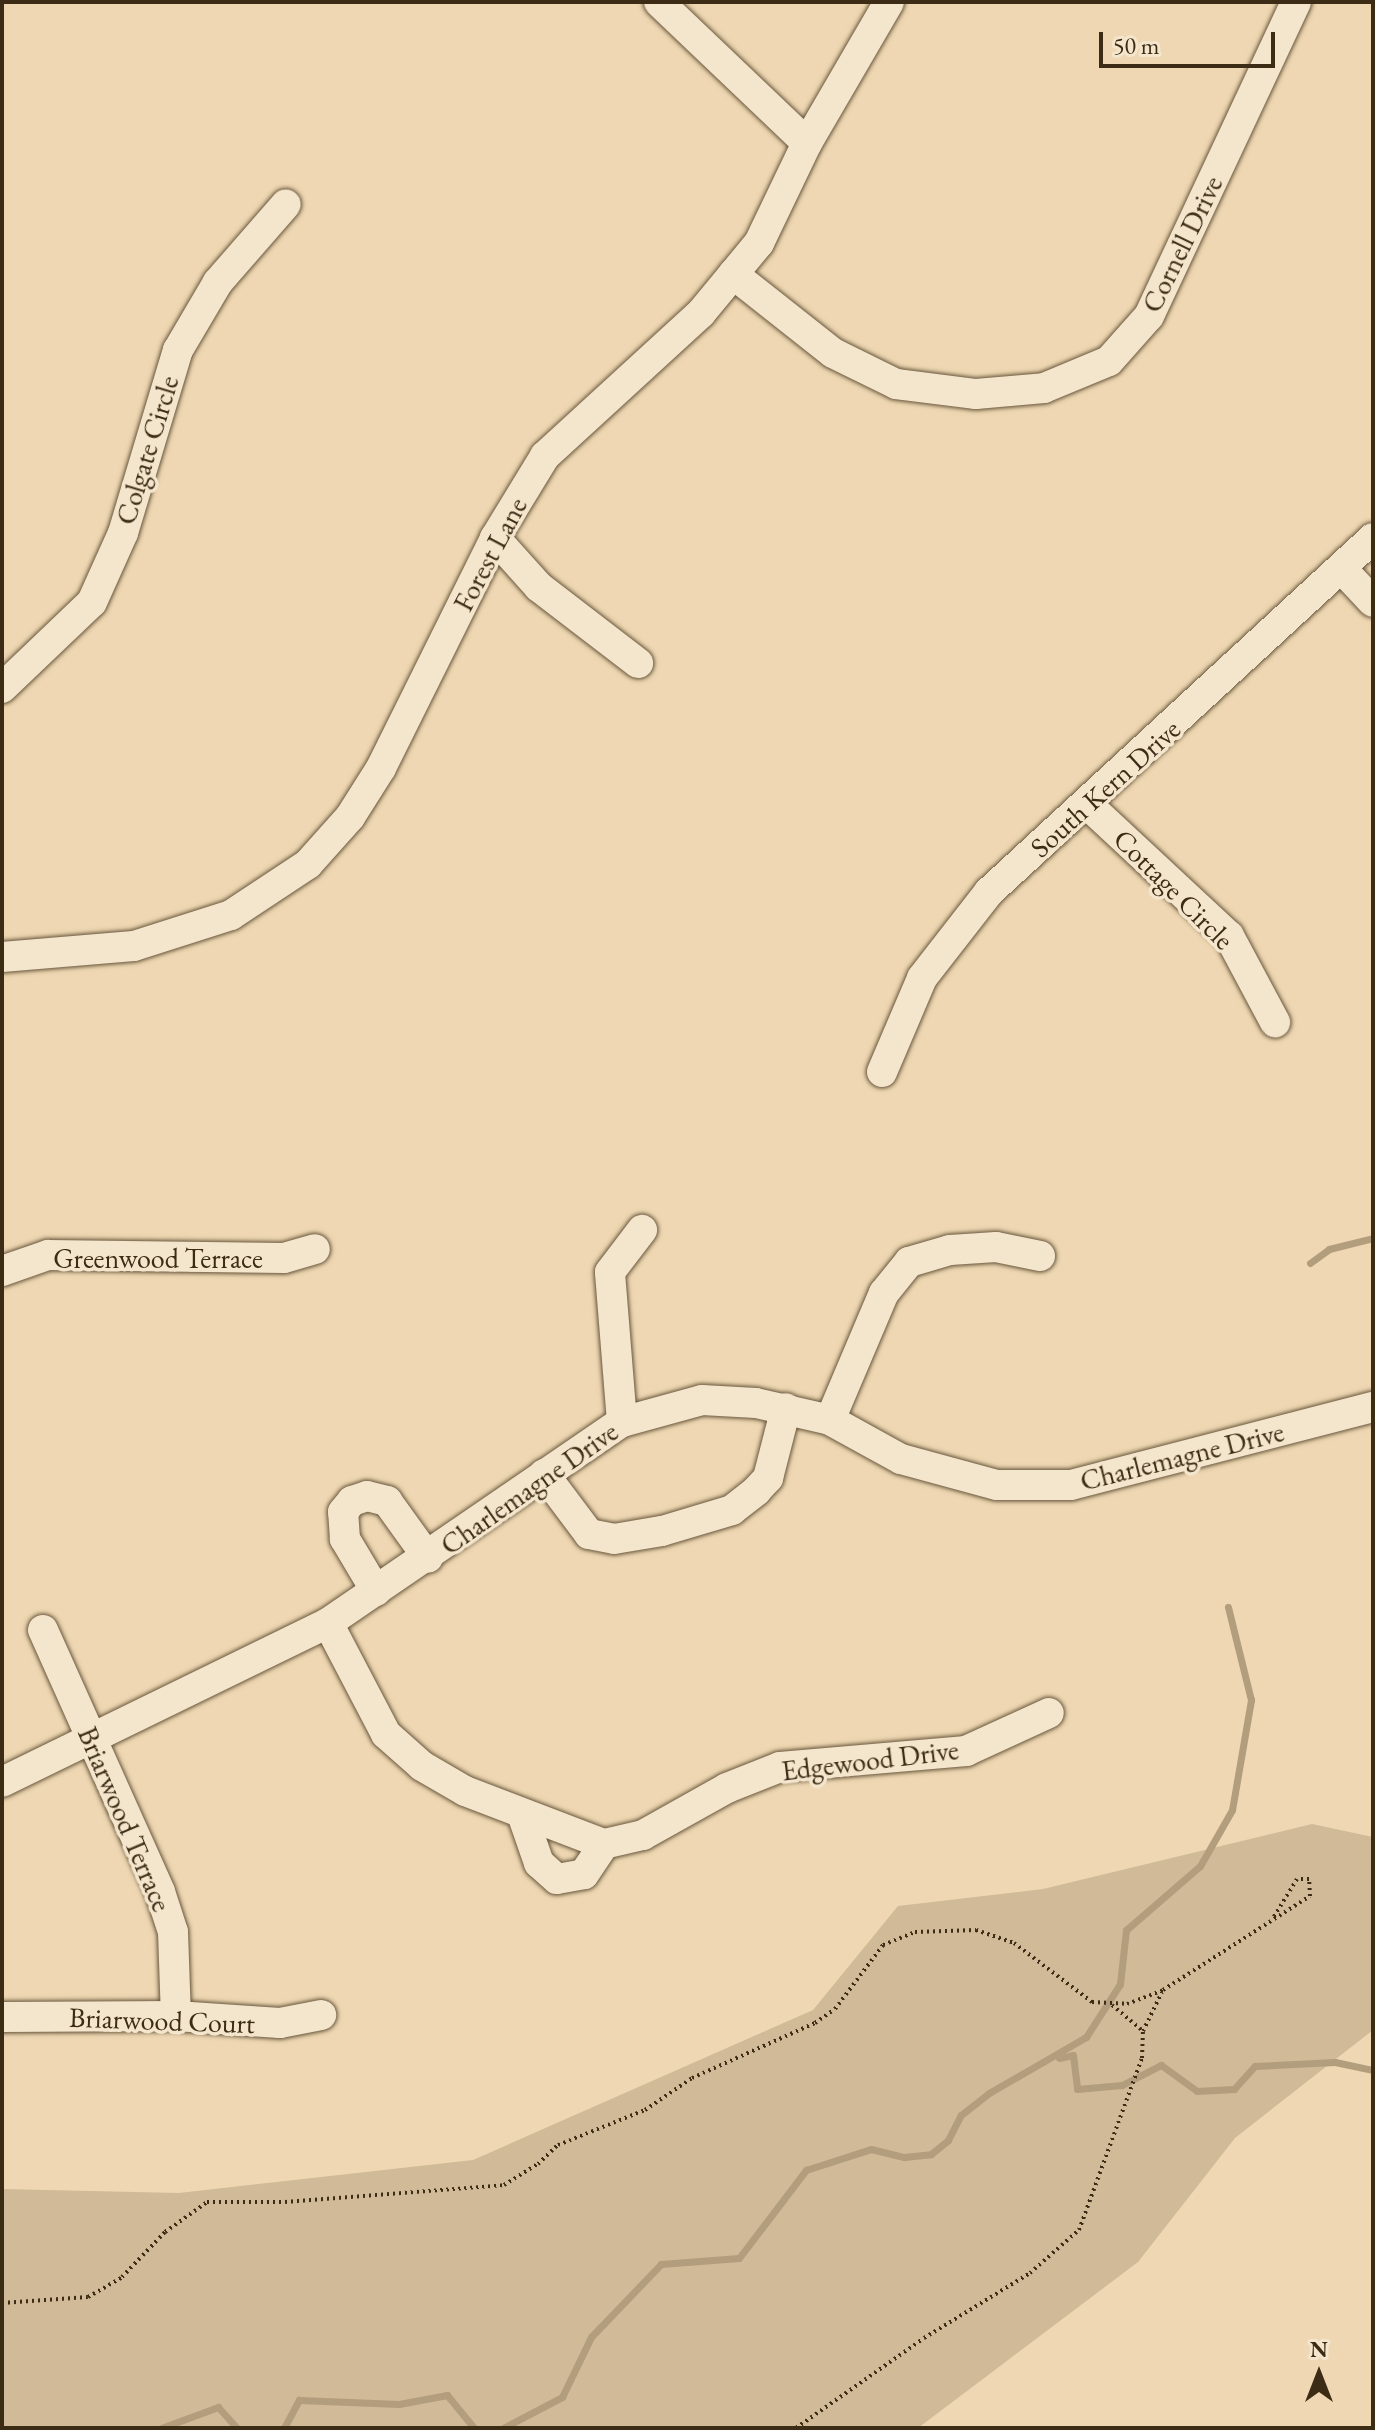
<!DOCTYPE html>
<html>
<head>
<meta charset="utf-8">
<style>
  body { margin:0 }
  #map { position:relative; width:1375px; height:2430px; overflow:hidden; background:#eed7b2; font-family:"EB Garamond",serif }
  div>[style] { position:absolute }
  .green>* { inset:0; background:#d0ba97 }
  .stream>* { height:7px; margin:-3.5px; padding:0 3.5px; transform-origin:3.5px; border-radius:3.5px; background:#b29d7d }
  .path>* { height:4px; margin-top:-2px; transform-origin:0; background:repeating-linear-gradient(90deg,#3d2c15 0 2px,transparent 0 6px) }
  .roads { filter:drop-shadow(0 0 2px #69573c) drop-shadow(0 0 2px #69573c) }
  .minor>* { height:30px; margin:-15px; padding:0 15px; transform-origin:15px; border-radius:15px; background:#f4e5cd }
  span { translate:-50% -50%; white-space:nowrap; text-align:center; line-height:1.15; -webkit-text-stroke:7px #f4e5cd; paint-order:stroke }
  .street-label { font-size:28px; color:#3d2c15 }
  .frame { position:absolute; inset:0; border:4px solid #3d2c15; pointer-events:none }
  .north { position:absolute; left:1279px; top:2334px; width:80px; height:80px; -webkit-text-stroke:6px #f4e5cd; paint-order:stroke; rotate:0deg; font-size:22px; font-weight:700; line-height:32px; text-align:center; color:#3d2c15 }
  .north::after { content:''; display:block; margin:auto; width:28px; height:36px; background:#3d2c15; clip-path:polygon(50% 0,100% 100%,50% 72%,0 100%) }
  .scale { position:absolute; left:1099px; top:32px; width:176px; height:36px; box-sizing:border-box; border:4px solid #3d2c15; border-top:0; padding-left:10px; font-size:24px; line-height:28px; white-space:nowrap; color:#3d2c15; -webkit-text-stroke:6px #f4e5cd; paint-order:stroke }
</style>
</head>
<body>
<div id="map">
  <div class="green">
    <div style="clip-path:polygon(1312px 1824px,1373px 1837px,1373px 2030px,1235px 2138px,1138px 2262px,918px 2428px,2px 2428px,2px 2189px,179px 2193px,473px 2160px,813px 2010px,898px 1906px,1043px 1889px)"></div>
  </div>
  <div class="stream">
    <div style="left:1310px;top:1263px;width:24px;rotate:-36deg"></div>
    <div style="left:1329px;top:1249px;width:45px;rotate:-14deg"></div>
    <div style="left:1059px;top:2058px;width:14px;rotate:-12deg"></div>
    <div style="left:1073px;top:2055px;width:34px;rotate:83deg"></div>
    <div style="left:1077px;top:2089px;width:45px;rotate:-5.1deg"></div>
    <div style="left:1122px;top:2085px;width:44px;rotate:-27.1deg"></div>
    <div style="left:1161px;top:2065px;width:44px;rotate:35.8deg"></div>
    <div style="left:1197px;top:2091px;width:37px;rotate:-3deg"></div>
    <div style="left:1234px;top:2089px;width:31px;rotate:-48deg"></div>
    <div style="left:1255px;top:2066px;width:80px;rotate:-2.9deg"></div>
    <div style="left:1335px;top:2062px;width:39px;rotate:12deg"></div>
    <div style="left:161px;top:2428px;width:61px;rotate:-20.2deg"></div>
    <div style="left:218px;top:2407px;width:28px;rotate:48deg"></div>
    <div style="left:284px;top:2428px;width:32px;rotate:-62deg"></div>
    <div style="left:299px;top:2400px;width:100px;rotate:2.3deg"></div>
    <div style="left:399px;top:2404px;width:49px;rotate:-10.6deg"></div>
    <div style="left:447px;top:2395px;width:43px;rotate:50.7deg"></div>
    <div style="left:503px;top:2428px;width:67px;rotate:-27.7deg"></div>
    <div style="left:562px;top:2397px;width:67px;rotate:-64.2deg"></div>
    <div style="left:591px;top:2337px;width:101px;rotate:-46.2deg"></div>
    <div style="left:661px;top:2264px;width:78px;rotate:-4.4deg"></div>
    <div style="left:739px;top:2258px;width:111px;rotate:-52.7deg"></div>
    <div style="left:806px;top:2170px;width:68px;rotate:-17.9deg"></div>
    <div style="left:871px;top:2149px;width:34px;rotate:14deg"></div>
    <div style="left:904px;top:2157px;width:27px;rotate:-6deg"></div>
    <div style="left:931px;top:2154px;width:22px;rotate:-39deg"></div>
    <div style="left:948px;top:2140px;width:28px;rotate:-63deg"></div>
    <div style="left:961px;top:2115px;width:36px;rotate:-38deg"></div>
    <div style="left:989px;top:2093px;width:112px;rotate:-30deg"></div>
    <div style="left:1086px;top:2037px;width:63px;rotate:-57.3deg"></div>
    <div style="left:1120px;top:1984px;width:54px;rotate:-83.7deg"></div>
    <div style="left:1126px;top:1930px;width:98px;rotate:-40.9deg"></div>
    <div style="left:1200px;top:1866px;width:64px;rotate:-60.3deg"></div>
    <div style="left:1232px;top:1810px;width:112px;rotate:-80.2deg"></div>
    <div style="left:1251px;top:1700px;width:96px;rotate:-103.9deg"></div>
  </div>
  <div class="path">
    <div style="left:1112px;top:2005px;width:40px;rotate:40deg"></div>
    <div style="left:1143px;top:2031px;width:43px;rotate:-64deg"></div>
    <div style="left:2px;top:2303px;width:86px;rotate:-4deg"></div>
    <div style="left:88px;top:2297px;width:39px;rotate:-30deg"></div>
    <div style="left:122px;top:2277px;width:62px;rotate:-46.3deg"></div>
    <div style="left:165px;top:2232px;width:52px;rotate:-35.5deg"></div>
    <div style="left:207px;top:2202px;width:78px"></div>
    <div style="left:285px;top:2202px;width:220px;rotate:-4.4deg"></div>
    <div style="left:504px;top:2185px;width:40px;rotate:-32deg"></div>
    <div style="left:538px;top:2164px;width:28px;rotate:-44deg"></div>
    <div style="left:558px;top:2145px;width:94px;rotate:-21.9deg"></div>
    <div style="left:645px;top:2110px;width:57px;rotate:-34.2deg"></div>
    <div style="left:692px;top:2078px;width:135px;rotate:-24.1deg"></div>
    <div style="left:815px;top:2023px;width:24px;rotate:-35deg"></div>
    <div style="left:835px;top:2009px;width:80px;rotate:-53.1deg"></div>
    <div style="left:883px;top:1945px;width:35px;rotate:-22deg"></div>
    <div style="left:915px;top:1932px;width:61px;rotate:-1.9deg"></div>
    <div style="left:976px;top:1930px;width:40px;rotate:18.9deg"></div>
    <div style="left:1014px;top:1943px;width:98px;rotate:37.1deg"></div>
    <div style="left:1092px;top:2002px;width:35px;rotate:3deg"></div>
    <div style="left:1127px;top:2004px;width:39px;rotate:-21deg"></div>
    <div style="left:1163px;top:1990px;width:174px;rotate:-32.6deg"></div>
    <div style="left:1310px;top:1896px;width:17px;rotate:-93deg"></div>
    <div style="left:1309px;top:1879px;width:12px;rotate:180deg"></div>
    <div style="left:1297px;top:1879px;width:46px;rotate:121.6deg"></div>
    <div style="left:796px;top:2428px;width:156px;rotate:-35.1deg"></div>
    <div style="left:924px;top:2338px;width:124px;rotate:-31.5deg"></div>
    <div style="left:1030px;top:2273px;width:65px;rotate:-41.3deg"></div>
    <div style="left:1079px;top:2230px;width:183px;rotate:-69.9deg"></div>
    <div style="left:1142px;top:2058px;width:27px;rotate:-88deg"></div>
  </div>
  <div class="roads">
    <div class="minor">
      <div style="left:659px;top:2px;width:204px;rotate:43.6deg"></div>
      <div style="left:733px;top:274px;width:127px;rotate:38.3deg"></div>
      <div style="left:833px;top:353px;width:70px;rotate:26.2deg"></div>
      <div style="left:896px;top:384px;width:81px;rotate:7.1deg"></div>
      <div style="left:976px;top:394px;width:68px;rotate:-5deg"></div>
      <div style="left:1044px;top:388px;width:70px;rotate:-22.6deg"></div>
      <div style="left:1109px;top:361px;width:60px;rotate:-48.4deg"></div>
      <div style="left:1149px;top:316px;width:347px;rotate:-64.9deg"></div>
      <div style="left:495px;top:538px;width:66px;rotate:48.1deg"></div>
      <div style="left:539px;top:587px;width:125px;rotate:37.5deg"></div>
      <div style="left:1342px;top:569px;width:45px;rotate:46.8deg"></div>
      <div style="left:2px;top:688px;width:124px;rotate:-43.7deg"></div>
      <div style="left:92px;top:602px;width:76px;rotate:-65.8deg"></div>
      <div style="left:123px;top:533px;width:191px;rotate:-73.3deg"></div>
      <div style="left:178px;top:350px;width:79px;rotate:-59.5deg"></div>
      <div style="left:218px;top:282px;width:103px;rotate:-48.9deg"></div>
      <div style="left:1088px;top:805px;width:192px;rotate:42.9deg"></div>
      <div style="left:1229px;top:936px;width:98px;rotate:61.9deg"></div>
      <div style="left:2px;top:957px;width:132px;rotate:-4.8deg"></div>
      <div style="left:134px;top:946px;width:102px;rotate:-17.7deg"></div>
      <div style="left:231px;top:915px;width:92px;rotate:-33.5deg"></div>
      <div style="left:308px;top:864px;width:63px;rotate:-48.2deg"></div>
      <div style="left:350px;top:817px;width:58px;rotate:-57.7deg"></div>
      <div style="left:381px;top:768px;width:257px;rotate:-63.6deg"></div>
      <div style="left:495px;top:538px;width:96px;rotate:-58.6deg"></div>
      <div style="left:545px;top:456px;width:212px;rotate:-42.5deg"></div>
      <div style="left:701px;top:313px;width:91px;rotate:-50.4deg"></div>
      <div style="left:759px;top:243px;width:111px;rotate:-64.4deg"></div>
      <div style="left:807px;top:143px;width:163px;rotate:-59.8deg"></div>
      <div style="left:882px;top:1072px;width:102px;rotate:-66.9deg"></div>
      <div style="left:922px;top:978px;width:109px;rotate:-52.1deg"></div>
      <div style="left:989px;top:892px;width:522px;rotate:-42.67deg"></div>
      <div style="left:2px;top:1271px;width:49px;rotate:-19.2deg"></div>
      <div style="left:48px;top:1255px;width:236px;rotate:0.7deg"></div>
      <div style="left:284px;top:1258px;width:32px;rotate:-16deg"></div>
      <div style="left:830px;top:1420px;width:138px;rotate:-67deg"></div>
      <div style="left:884px;top:1293px;width:40px;rotate:-51deg"></div>
      <div style="left:909px;top:1262px;width:43px;rotate:-16.3deg"></div>
      <div style="left:950px;top:1250px;width:46px;rotate:-3.7deg"></div>
      <div style="left:996px;top:1247px;width:45px;rotate:11.6deg"></div>
      <div style="left:622px;top:1422px;width:150px;rotate:-94.6deg"></div>
      <div style="left:610px;top:1272px;width:53px;rotate:-52.7deg"></div>
      <div style="left:544px;top:1474px;width:75px;rotate:53.1deg"></div>
      <div style="left:589px;top:1534px;width:25px;rotate:11deg"></div>
      <div style="left:614px;top:1539px;width:49px;rotate:-9.5deg"></div>
      <div style="left:662px;top:1531px;width:73px;rotate:-16.7deg"></div>
      <div style="left:732px;top:1510px;width:31px;rotate:-38deg"></div>
      <div style="left:756px;top:1491px;width:18px;rotate:-47deg"></div>
      <div style="left:768px;top:1478px;width:72px;rotate:-75.6deg"></div>
      <div style="left:376px;top:1591px;width:61px;rotate:-120.8deg"></div>
      <div style="left:345px;top:1539px;width:27px;rotate:-94deg"></div>
      <div style="left:343px;top:1512px;width:14px;rotate:-51deg"></div>
      <div style="left:352px;top:1501px;width:16px;rotate:-18deg"></div>
      <div style="left:367px;top:1496px;width:21px;rotate:14deg"></div>
      <div style="left:387px;top:1501px;width:70px;rotate:54.3deg"></div>
      <div style="left:328px;top:1623px;width:125px;rotate:62.4deg"></div>
      <div style="left:386px;top:1734px;width:48px;rotate:41.6deg"></div>
      <div style="left:422px;top:1766px;width:50px;rotate:30.2deg"></div>
      <div style="left:465px;top:1791px;width:149px;rotate:20.9deg"></div>
      <div style="left:604px;top:1844px;width:40px;rotate:-13deg"></div>
      <div style="left:643px;top:1835px;width:96px;rotate:-29.2deg"></div>
      <div style="left:727px;top:1788px;width:57px;rotate:-21.6deg"></div>
      <div style="left:780px;top:1767px;width:187px;rotate:-4.9deg"></div>
      <div style="left:966px;top:1751px;width:91px;rotate:-24.6deg"></div>
      <div style="left:43px;top:1630px;width:287px;rotate:65.9deg"></div>
      <div style="left:160px;top:1892px;width:42px;rotate:72deg"></div>
      <div style="left:173px;top:1932px;width:84px;rotate:88deg"></div>
      <div style="left:2px;top:1782px;width:363px;rotate:-26deg"></div>
      <div style="left:328px;top:1623px;width:356px;rotate:-34.4deg"></div>
      <div style="left:622px;top:1422px;width:83px;rotate:-15.4deg"></div>
      <div style="left:702px;top:1400px;width:54px;rotate:3.2deg"></div>
      <div style="left:756px;top:1403px;width:76px;rotate:12.9deg"></div>
      <div style="left:830px;top:1420px;width:81px;rotate:28.8deg"></div>
      <div style="left:901px;top:1459px;width:99px;rotate:15.2deg"></div>
      <div style="left:997px;top:1485px;width:74px"></div>
      <div style="left:1071px;top:1485px;width:312px;rotate:-14.5deg"></div>
      <div style="left:522px;top:1814px;width:52px;rotate:70.9deg"></div>
      <div style="left:539px;top:1863px;width:24px;rotate:42deg"></div>
      <div style="left:557px;top:1879px;width:27px;rotate:-10deg"></div>
      <div style="left:584px;top:1874px;width:36px;rotate:-56deg"></div>
      <div style="left:2px;top:2017px;width:174px;rotate:-0.3deg"></div>
      <div style="left:176px;top:2016px;width:104px;rotate:3.9deg"></div>
      <div style="left:280px;top:2023px;width:42px;rotate:-11deg"></div>
    </div>
  </div>
  <div class="street-label">
    <span style="left:1182px;top:244px;rotate:-64deg">Cornell Drive</span>
    <span style="left:147px;top:450px;rotate:-73deg">Colgate Circle</span>
    <span style="left:490px;top:554px;rotate:-62deg">Forest Lane</span>
    <span style="left:1105px;top:788px;rotate:-42deg">South Kern Drive</span>
    <span style="left:1174px;top:889px;rotate:45deg">Cottage Circle</span>
    <span style="left:158px;top:1258px">Greenwood Terrace</span>
    <span style="left:1182px;top:1456px;rotate:-14deg">Charlemagne Drive</span>
    <span style="left:529px;top:1488px;rotate:-35deg">Charlemagne Drive</span>
    <span style="left:870px;top:1760px;rotate:-7deg">Edgewood Drive</span>
    <span style="left:125px;top:1819px;rotate:67deg">Briarwood Terrace</span>
    <span style="left:162px;top:2020px;rotate:2deg">Briarwood Court</span>
  </div>
  <div class="frame"></div>
  <div class="north">N</div>
  <div class="scale">50 m</div>
</div>
</body>
</html>
